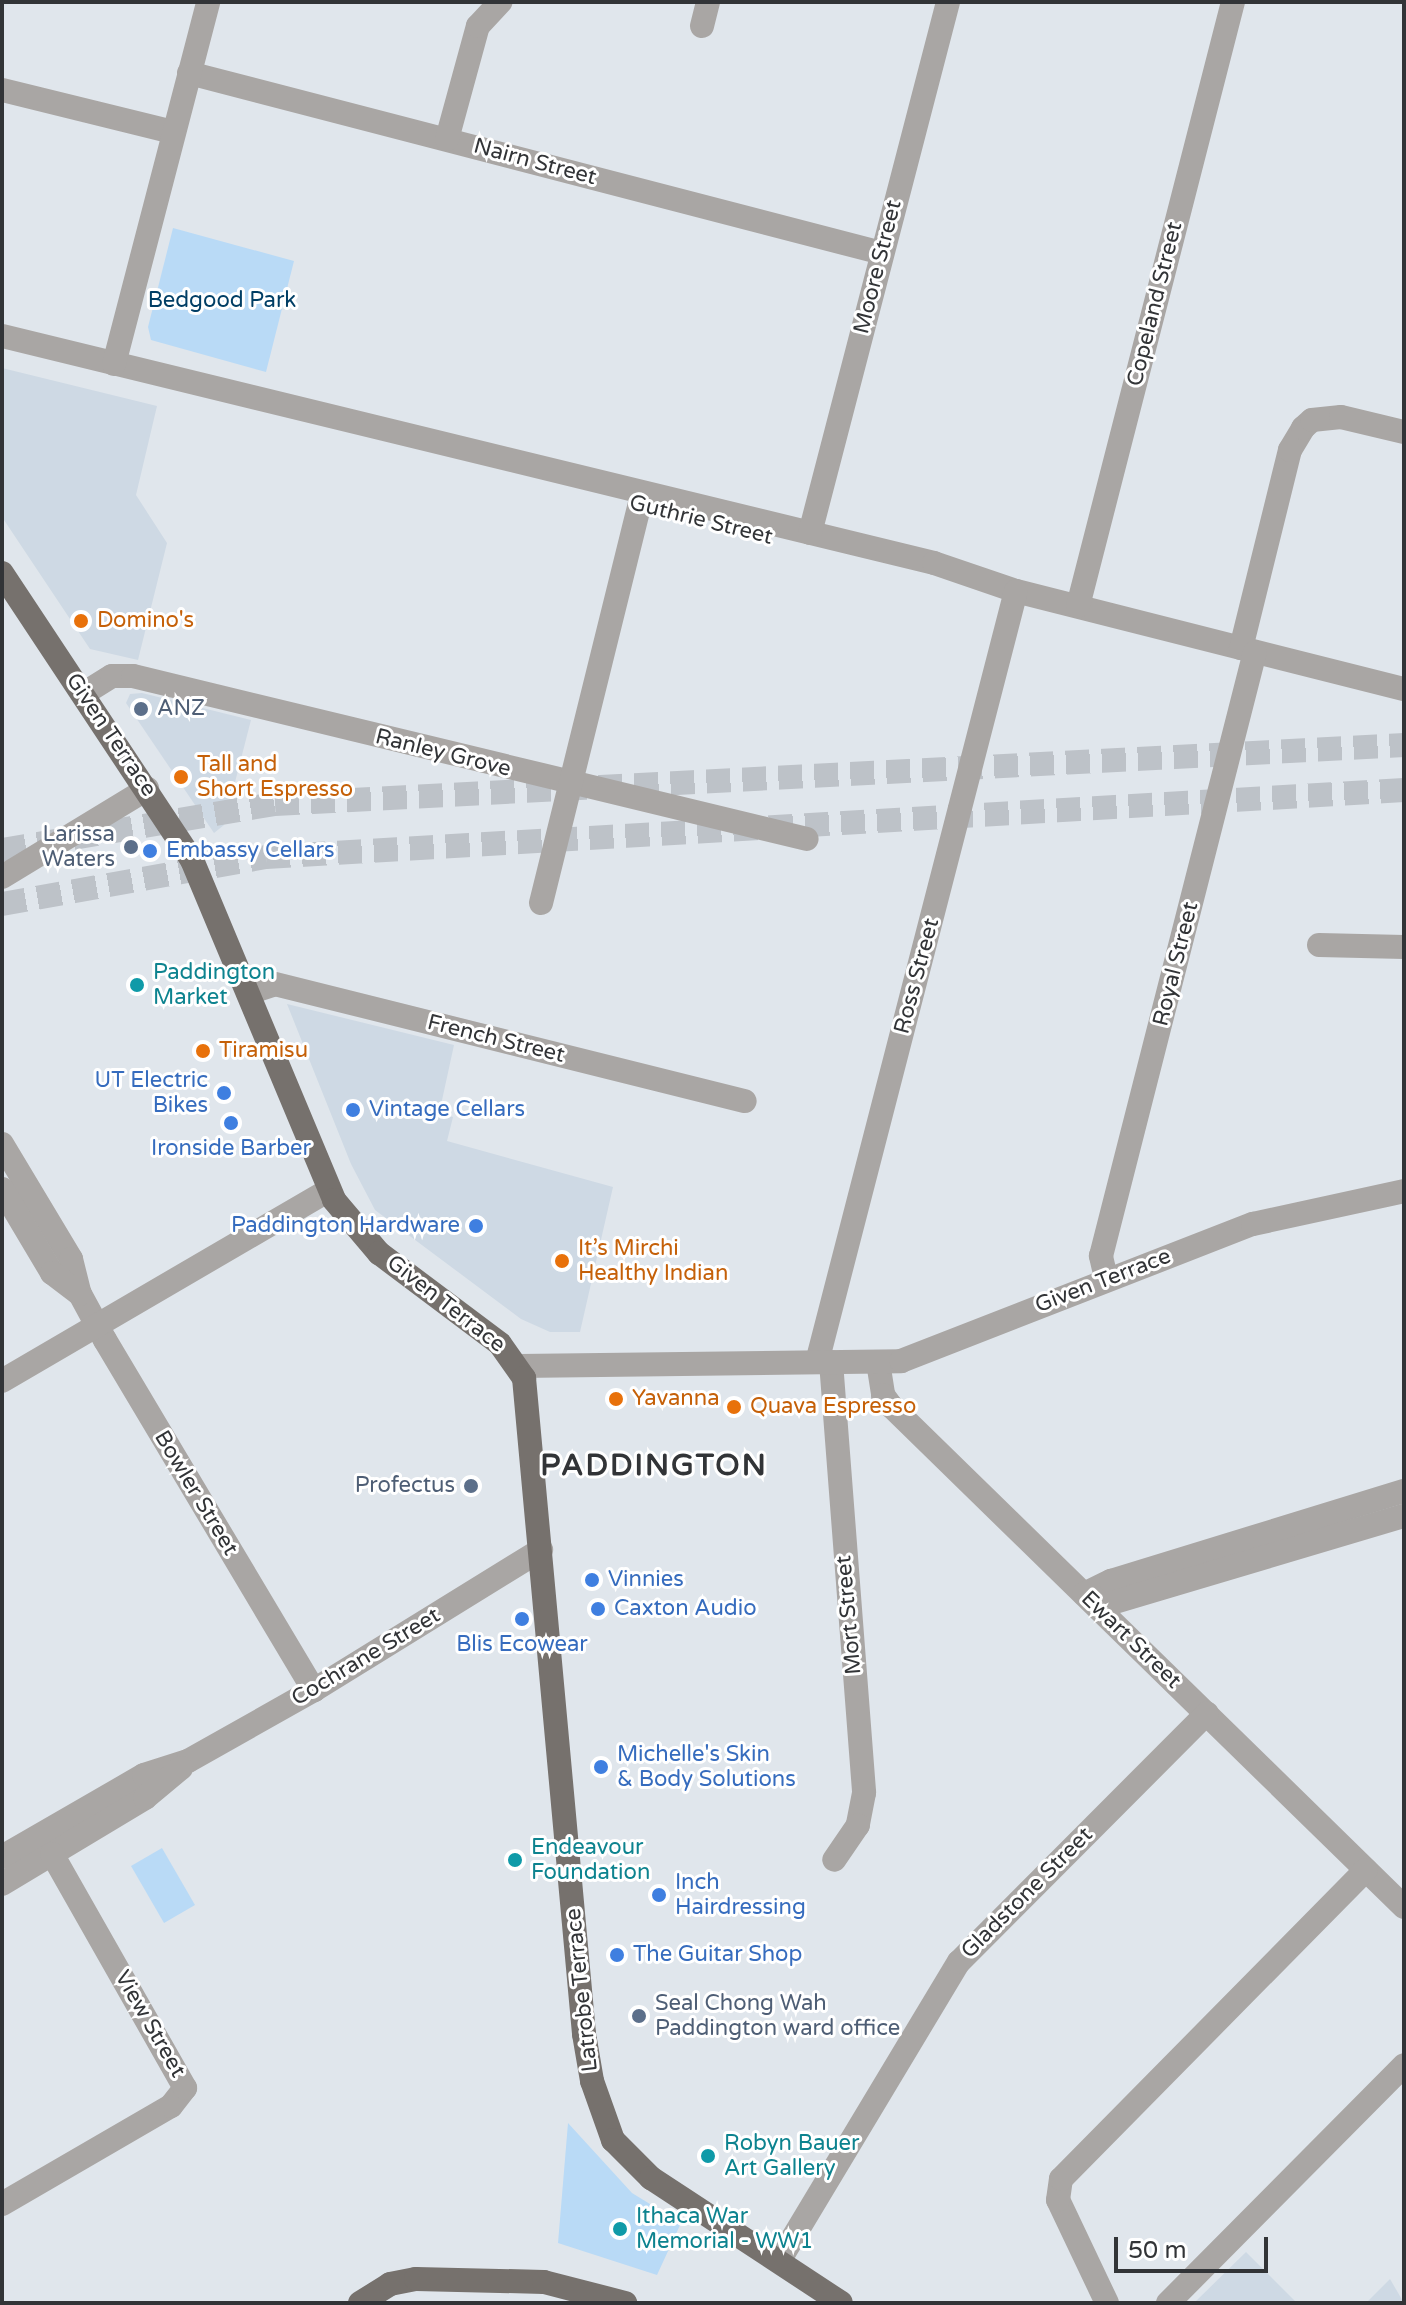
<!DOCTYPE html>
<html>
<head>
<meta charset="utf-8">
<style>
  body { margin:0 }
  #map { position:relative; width:1406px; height:2305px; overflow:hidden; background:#e0e6ec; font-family:"Varela Round",sans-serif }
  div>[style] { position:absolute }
  .built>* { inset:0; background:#ced9e4 }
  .green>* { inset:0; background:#b9daf6 }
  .highway-tunnel>* { height:24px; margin-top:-12px; transform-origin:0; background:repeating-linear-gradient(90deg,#bdc2c8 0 24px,transparent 0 36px) }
  .minor>* { height:24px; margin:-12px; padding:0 12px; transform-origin:12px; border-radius:12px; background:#a9a6a4 }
  .major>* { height:24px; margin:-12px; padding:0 12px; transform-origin:12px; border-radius:12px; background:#76716d }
  .dots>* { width:22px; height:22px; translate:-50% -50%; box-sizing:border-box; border:4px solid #fff; border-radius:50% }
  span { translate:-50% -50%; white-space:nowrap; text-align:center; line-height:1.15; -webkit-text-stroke:6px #fff; paint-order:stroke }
  .street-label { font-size:22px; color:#323437 }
  .park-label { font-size:22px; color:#003e65 }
  .food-label { font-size:22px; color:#c56008 }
  .left { translate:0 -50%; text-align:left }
  .service-label { font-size:22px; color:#4e5e75 }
  .right { translate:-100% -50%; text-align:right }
  .shop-label { font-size:22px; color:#366cbe }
  .culture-label { font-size:22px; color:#0d838f }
  .district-label { font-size:30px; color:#323437; font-weight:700; letter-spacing:2px }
  .frame { position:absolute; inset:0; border:4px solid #323437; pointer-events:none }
  .scale { position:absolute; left:1114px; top:2237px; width:154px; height:36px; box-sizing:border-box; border:4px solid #323437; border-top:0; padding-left:10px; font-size:24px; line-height:28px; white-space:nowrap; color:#323437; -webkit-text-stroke:6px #fff; paint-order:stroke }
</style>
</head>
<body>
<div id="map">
  <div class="built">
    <div style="clip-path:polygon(2px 368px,157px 406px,136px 495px,167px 543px,138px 660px,90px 649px,2px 517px)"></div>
    <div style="clip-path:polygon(142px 693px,251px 720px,224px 825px,214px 833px,126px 703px,130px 694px)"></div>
    <div style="clip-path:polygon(287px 1004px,454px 1045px,439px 1114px,453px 1117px,447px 1141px,613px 1187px,580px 1332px,550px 1332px,521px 1319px,375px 1210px,351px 1164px)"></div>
    <div style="clip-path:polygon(1246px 2252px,1297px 2303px,1194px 2303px)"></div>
    <div style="clip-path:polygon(1390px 2279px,1404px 2303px,1366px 2303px)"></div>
  </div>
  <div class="green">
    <div style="clip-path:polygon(173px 228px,294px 261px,266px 372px,151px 340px,148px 327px)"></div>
    <div style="clip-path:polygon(162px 1848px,195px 1905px,164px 1923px,131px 1866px)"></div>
    <div style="clip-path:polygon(568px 2123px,632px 2193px,681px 2223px,657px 2275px,558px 2243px)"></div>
  </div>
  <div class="highway-tunnel">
    <div style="left:2px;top:850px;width:277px;rotate:-9.6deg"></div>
    <div style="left:275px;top:804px;width:1131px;rotate:-2.99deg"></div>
    <div style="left:2px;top:904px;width:268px;rotate:-10.1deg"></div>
    <div style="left:266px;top:857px;width:1140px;rotate:-3.37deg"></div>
  </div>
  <div class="minor">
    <div style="left:702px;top:26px;width:25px;rotate:-76deg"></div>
    <div style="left:189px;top:73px;width:716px;rotate:14.56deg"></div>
    <div style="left:2px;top:90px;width:176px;rotate:13.8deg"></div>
    <div style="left:447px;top:139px;width:117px;rotate:-74.7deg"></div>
    <div style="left:478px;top:26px;width:33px;rotate:-47deg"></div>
    <div style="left:2px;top:336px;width:959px;rotate:13.69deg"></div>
    <div style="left:934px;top:563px;width:87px;rotate:18.9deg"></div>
    <div style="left:1016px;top:591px;width:400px;rotate:14.2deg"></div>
    <div style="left:114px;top:364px;width:374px;rotate:-75.4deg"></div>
    <div style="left:810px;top:533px;width:549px;rotate:-75.43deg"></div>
    <div style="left:1078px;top:606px;width:624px;rotate:-75.61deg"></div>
    <div style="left:1241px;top:648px;width:204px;rotate:-76.1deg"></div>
    <div style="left:1290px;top:450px;width:26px;rotate:-59deg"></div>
    <div style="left:1303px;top:428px;width:12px;rotate:-42deg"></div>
    <div style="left:1312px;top:420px;width:29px;rotate:-6deg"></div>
    <div style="left:1341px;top:417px;width:65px;rotate:13.4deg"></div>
    <div style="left:83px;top:694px;width:34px;rotate:-32deg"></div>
    <div style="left:112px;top:676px;width:21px"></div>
    <div style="left:133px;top:676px;width:693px;rotate:13.6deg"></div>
    <div style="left:2px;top:877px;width:170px;rotate:-31.3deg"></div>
    <div style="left:541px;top:903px;width:411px;rotate:-76.1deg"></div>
    <div style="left:1319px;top:945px;width:85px;rotate:1.3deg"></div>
    <div style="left:248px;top:993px;width:28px;rotate:-18deg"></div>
    <div style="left:275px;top:984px;width:484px;rotate:14deg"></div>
    <div style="left:2px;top:1144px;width:134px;rotate:59deg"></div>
    <div style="left:71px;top:1259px;width:36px;rotate:76deg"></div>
    <div style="left:80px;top:1294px;width:52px;rotate:61.5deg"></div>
    <div style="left:105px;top:1340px;width:408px;rotate:59.2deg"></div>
    <div style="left:2px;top:1189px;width:98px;rotate:59.2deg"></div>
    <div style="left:52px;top:1273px;width:35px;rotate:37deg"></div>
    <div style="left:1106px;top:1278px;width:23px;rotate:-103deg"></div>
    <div style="left:1101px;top:1256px;width:623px;rotate:-75.7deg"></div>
    <div style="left:817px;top:1362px;width:796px;rotate:-75.53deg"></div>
    <div style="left:831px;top:1362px;width:432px;rotate:85.6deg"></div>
    <div style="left:864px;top:1793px;width:33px;rotate:101deg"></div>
    <div style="left:858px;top:1825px;width:42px;rotate:124.4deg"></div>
    <div style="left:878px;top:1362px;width:33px;rotate:81deg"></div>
    <div style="left:883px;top:1395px;width:14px;rotate:54deg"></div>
    <div style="left:891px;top:1406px;width:717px;rotate:44.32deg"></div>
    <div style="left:519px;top:1366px;width:382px;rotate:-0.7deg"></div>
    <div style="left:901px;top:1361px;width:378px;rotate:-21.3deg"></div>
    <div style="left:1253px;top:1224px;width:155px;rotate:-12.3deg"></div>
    <div style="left:2px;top:1381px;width:379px;rotate:-30.3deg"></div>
    <div style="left:1084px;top:1594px;width:30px;rotate:-26deg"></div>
    <div style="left:1111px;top:1581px;width:307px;rotate:-17.1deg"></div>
    <div style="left:1098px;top:1607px;width:319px;rotate:-16.6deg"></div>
    <div style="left:2px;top:1857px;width:164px;rotate:-30deg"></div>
    <div style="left:144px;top:1775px;width:46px;rotate:-17.7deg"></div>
    <div style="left:188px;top:1761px;width:145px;rotate:-29.4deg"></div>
    <div style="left:314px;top:1690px;width:267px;rotate:-31.7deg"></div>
    <div style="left:2px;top:1884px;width:167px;rotate:-31deg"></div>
    <div style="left:145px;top:1798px;width:47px;rotate:-39.8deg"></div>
    <div style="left:2px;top:2204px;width:195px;rotate:-30.1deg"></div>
    <div style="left:171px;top:2106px;width:23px;rotate:-52deg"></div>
    <div style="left:185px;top:2088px;width:269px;rotate:-119.6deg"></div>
    <div style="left:779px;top:2261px;width:349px;rotate:-59deg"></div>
    <div style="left:959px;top:1962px;width:351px;rotate:-45.1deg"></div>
    <div style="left:1107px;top:2303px;width:114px;rotate:-115.4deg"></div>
    <div style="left:1058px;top:2200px;width:21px;rotate:-82deg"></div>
    <div style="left:1061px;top:2179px;width:434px;rotate:-45.4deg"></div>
    <div style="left:1168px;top:2303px;width:335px;rotate:-45.2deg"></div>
  </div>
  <div class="major">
    <div style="left:2px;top:573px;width:344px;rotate:56.5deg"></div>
    <div style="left:192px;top:860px;width:368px;rotate:67.3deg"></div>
    <div style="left:334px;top:1200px;width:70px;rotate:49.7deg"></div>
    <div style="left:379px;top:1253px;width:151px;rotate:36.9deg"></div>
    <div style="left:500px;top:1344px;width:42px;rotate:54.8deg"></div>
    <div style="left:524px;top:1378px;width:659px;rotate:84.77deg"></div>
    <div style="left:584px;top:2034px;width:48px;rotate:80.3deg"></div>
    <div style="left:592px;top:2081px;width:63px;rotate:70.4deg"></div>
    <div style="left:613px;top:2140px;width:54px;rotate:45deg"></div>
    <div style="left:651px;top:2178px;width:227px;rotate:33.3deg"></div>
    <div style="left:360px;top:2303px;width:36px;rotate:-32deg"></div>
    <div style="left:390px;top:2284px;width:26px;rotate:-11deg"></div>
    <div style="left:416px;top:2279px;width:128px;rotate:1.3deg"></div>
    <div style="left:544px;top:2282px;width:84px;rotate:14.5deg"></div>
  </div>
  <div class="dots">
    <div style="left:81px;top:621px;background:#e8710a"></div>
    <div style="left:141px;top:709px;background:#5c6f8a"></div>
    <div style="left:181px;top:777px;background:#e8710a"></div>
    <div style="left:131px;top:847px;background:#5c6f8a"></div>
    <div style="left:150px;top:851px;background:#3f7fe0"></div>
    <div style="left:137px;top:985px;background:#0f9aa8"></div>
    <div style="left:203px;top:1051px;background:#e8710a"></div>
    <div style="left:224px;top:1093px;background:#3f7fe0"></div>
    <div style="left:353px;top:1110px;background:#3f7fe0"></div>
    <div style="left:231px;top:1123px;background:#3f7fe0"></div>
    <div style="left:476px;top:1226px;background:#3f7fe0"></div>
    <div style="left:562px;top:1261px;background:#e8710a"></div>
    <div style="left:616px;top:1399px;background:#e8710a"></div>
    <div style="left:734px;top:1407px;background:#e8710a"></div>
    <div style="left:471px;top:1486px;background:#5c6f8a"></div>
    <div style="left:592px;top:1580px;background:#3f7fe0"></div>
    <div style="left:598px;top:1609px;background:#3f7fe0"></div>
    <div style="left:522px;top:1619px;background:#3f7fe0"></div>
    <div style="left:601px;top:1767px;background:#3f7fe0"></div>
    <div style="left:515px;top:1860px;background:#0f9aa8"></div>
    <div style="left:659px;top:1895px;background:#3f7fe0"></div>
    <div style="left:617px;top:1955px;background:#3f7fe0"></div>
    <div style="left:639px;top:2016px;background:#5c6f8a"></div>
    <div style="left:708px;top:2156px;background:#0f9aa8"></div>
    <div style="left:620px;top:2229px;background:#0f9aa8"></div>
  </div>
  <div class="street-label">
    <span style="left:535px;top:162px;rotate:15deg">Nairn Street</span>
    <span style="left:878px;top:267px;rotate:-76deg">Moore Street</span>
    <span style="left:1155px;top:304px;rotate:-76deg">Copeland Street</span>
    <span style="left:701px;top:520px;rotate:14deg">Guthrie Street</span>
    <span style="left:111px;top:735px;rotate:56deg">Given Terrace</span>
    <span style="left:443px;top:753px;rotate:14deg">Ranley Grove</span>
    <span style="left:1176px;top:964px;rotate:-76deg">Royal Street</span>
    <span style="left:917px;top:976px;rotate:-75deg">Ross Street</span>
    <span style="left:496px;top:1039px;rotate:14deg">French Street</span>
    <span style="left:1103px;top:1281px;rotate:-21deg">Given Terrace</span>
    <span style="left:446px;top:1304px;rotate:38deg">Given Terrace</span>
    <span style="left:196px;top:1493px;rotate:59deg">Bowler Street</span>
    <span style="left:849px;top:1615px;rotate:-95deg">Mort Street</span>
    <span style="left:1131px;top:1640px;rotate:44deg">Ewart Street</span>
    <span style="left:366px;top:1657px;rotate:-31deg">Cochrane Street</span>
    <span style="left:1027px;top:1893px;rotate:-45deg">Gladstone Street</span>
    <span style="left:582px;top:1990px;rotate:-96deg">Latrobe Terrace</span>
    <span style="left:150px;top:2024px;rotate:60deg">View Street</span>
  </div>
  <div class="park-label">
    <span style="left:222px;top:301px">Bedgood Park</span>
  </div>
  <div class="food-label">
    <span class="left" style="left:97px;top:621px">Domino's</span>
    <span class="left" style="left:197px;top:777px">Tall and<br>Short Espresso</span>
    <span class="left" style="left:219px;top:1051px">Tiramisu</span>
    <span class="left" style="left:578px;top:1261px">It’s Mirchi<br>Healthy Indian</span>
    <span class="left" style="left:632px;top:1399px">Yavanna</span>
    <span class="left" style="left:750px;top:1407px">Quava Espresso</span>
  </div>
  <div class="service-label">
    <span class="left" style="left:157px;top:709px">ANZ</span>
    <span class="right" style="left:115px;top:847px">Larissa<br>Waters</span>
    <span class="right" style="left:455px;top:1486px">Profectus</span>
    <span class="left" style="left:655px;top:2016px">Seal Chong Wah<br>Paddington ward office</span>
  </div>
  <div class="shop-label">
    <span class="left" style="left:166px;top:851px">Embassy Cellars</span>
    <span class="right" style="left:208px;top:1093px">UT Electric<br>Bikes</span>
    <span class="left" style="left:369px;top:1110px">Vintage Cellars</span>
    <span style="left:231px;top:1149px">Ironside Barber</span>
    <span class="right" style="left:460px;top:1226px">Paddington Hardware</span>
    <span class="left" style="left:608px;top:1580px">Vinnies</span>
    <span class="left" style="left:614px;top:1609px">Caxton Audio</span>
    <span style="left:522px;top:1645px">Blis Ecowear</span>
    <span class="left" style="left:617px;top:1767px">Michelle's Skin<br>&amp; Body Solutions</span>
    <span class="left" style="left:675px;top:1895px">Inch<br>Hairdressing</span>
    <span class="left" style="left:633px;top:1955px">The Guitar Shop</span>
  </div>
  <div class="culture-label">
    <span class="left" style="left:153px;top:985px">Paddington<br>Market</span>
    <span class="left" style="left:531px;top:1860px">Endeavour<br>Foundation</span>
    <span class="left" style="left:724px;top:2156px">Robyn Bauer<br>Art Gallery</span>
    <span class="left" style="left:636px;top:2229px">Ithaca War<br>Memorial - WW1</span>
  </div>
  <div class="district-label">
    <span style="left:654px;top:1466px">PADDINGTON</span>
  </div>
  <div class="frame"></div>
  <div class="scale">50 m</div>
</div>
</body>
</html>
